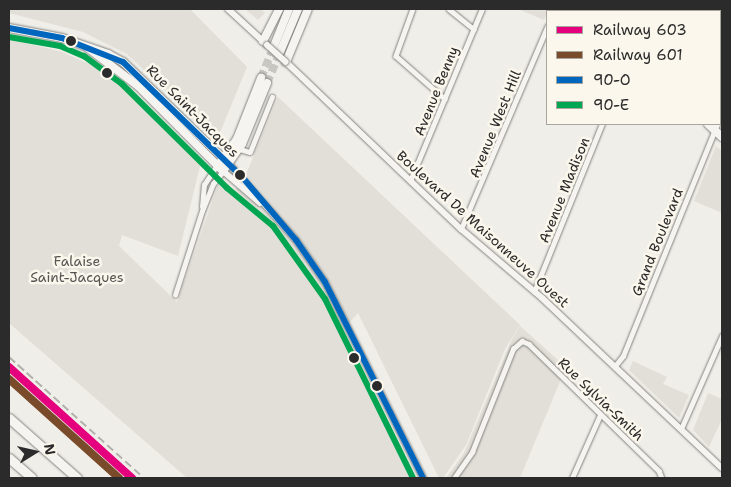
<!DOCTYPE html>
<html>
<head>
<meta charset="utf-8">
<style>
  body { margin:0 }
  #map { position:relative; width:731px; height:487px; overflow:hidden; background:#f0eee8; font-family:"Shantell Sans",sans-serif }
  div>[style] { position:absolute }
  .built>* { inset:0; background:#e1dfd7 }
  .primary-tunnel>* { height:8px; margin-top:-4px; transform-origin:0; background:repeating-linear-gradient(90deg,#c9c7c2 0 8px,transparent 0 12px) }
  .roads { filter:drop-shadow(0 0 1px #848380) drop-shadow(0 0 1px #848380) }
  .street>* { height:4.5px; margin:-2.25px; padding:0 2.25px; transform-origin:2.25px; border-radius:2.25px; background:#f5f4f0 }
  .secondary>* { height:6px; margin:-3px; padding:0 3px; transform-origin:3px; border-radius:3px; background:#f5f4f0 }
  .primary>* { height:8px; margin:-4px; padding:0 4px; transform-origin:4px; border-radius:4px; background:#f5f4f0 }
  .highway>* { height:9px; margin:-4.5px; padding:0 4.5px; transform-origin:4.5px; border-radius:4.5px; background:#f5f4f0 }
  .rail>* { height:2px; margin-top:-1px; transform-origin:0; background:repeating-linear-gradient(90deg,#b0afac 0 8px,transparent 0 12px) }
  .bridges { filter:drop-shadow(0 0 1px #848380) drop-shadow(0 0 1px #848380) }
  .secondary-bridge>* { height:6px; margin:-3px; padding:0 3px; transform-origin:3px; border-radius:3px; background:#f5f4f0 }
  .bus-1>* { height:6px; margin:-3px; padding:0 3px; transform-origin:3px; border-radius:3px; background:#0065bd }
  .bus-2>* { height:6px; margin:-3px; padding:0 3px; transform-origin:3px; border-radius:3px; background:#00a651 }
  .rail-1>* { height:8px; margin:-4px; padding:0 4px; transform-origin:4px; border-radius:4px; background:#e5007d }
  .rail-2>* { height:8px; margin:-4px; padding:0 4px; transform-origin:4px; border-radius:4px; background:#7a4b2a }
  .dots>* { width:14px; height:14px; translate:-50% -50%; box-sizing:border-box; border:2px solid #fbf7ec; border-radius:50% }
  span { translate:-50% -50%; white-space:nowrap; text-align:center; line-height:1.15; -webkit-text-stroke:5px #fbf7ec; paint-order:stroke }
  .street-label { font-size:14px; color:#2b2b2b }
  .park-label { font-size:14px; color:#565552 }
  .frame { position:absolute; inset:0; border:10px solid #2b2b2b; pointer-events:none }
  .legend { position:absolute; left:546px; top:10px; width:175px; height:115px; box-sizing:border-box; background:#fbf7ec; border:1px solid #a8a59f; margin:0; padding:6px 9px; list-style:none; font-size:15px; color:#2b2b2b }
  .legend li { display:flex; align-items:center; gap:10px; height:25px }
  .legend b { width:25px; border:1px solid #a8a59f }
  .north { position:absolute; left:10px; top:427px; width:50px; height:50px; -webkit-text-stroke:4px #fbf7ec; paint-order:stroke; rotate:80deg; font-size:14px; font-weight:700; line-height:20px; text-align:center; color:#2b2b2b }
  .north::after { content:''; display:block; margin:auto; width:18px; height:22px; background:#2b2b2b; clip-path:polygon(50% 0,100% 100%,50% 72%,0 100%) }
</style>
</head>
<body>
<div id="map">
  <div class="built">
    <div style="clip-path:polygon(9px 9px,190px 9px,247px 67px,219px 135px,215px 138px,127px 54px,83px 32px,9px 13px)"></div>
    <div style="clip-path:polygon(245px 9px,260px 9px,265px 13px,258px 20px)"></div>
    <div style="clip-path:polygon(518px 9px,549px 9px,544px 20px)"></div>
    <div style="clip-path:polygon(9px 39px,62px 52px,107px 72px,201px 162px,178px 256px,122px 235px,119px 246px,177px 302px,218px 185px,226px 182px,235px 190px,247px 172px,278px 97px,520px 325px,505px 349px,466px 445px,443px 478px,439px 478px,358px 313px,342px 331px,411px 478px,187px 478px,9px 323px)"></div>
    <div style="clip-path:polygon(716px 146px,722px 151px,722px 213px,694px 201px)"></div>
    <div style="clip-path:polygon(520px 326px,566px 367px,520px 478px,446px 478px,464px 453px,512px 339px)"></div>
    <div style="clip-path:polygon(633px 361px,667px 377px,663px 384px,689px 395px,679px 418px,629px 370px)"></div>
    <div style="clip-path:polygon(708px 393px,722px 399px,722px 419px,709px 447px,693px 430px)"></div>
  </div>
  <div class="primary-tunnel">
    <div style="left:261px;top:78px;width:35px;rotate:-68deg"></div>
    <div style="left:267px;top:83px;width:34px;rotate:-67deg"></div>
  </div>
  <div class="roads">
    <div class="street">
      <div style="left:413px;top:9px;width:50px;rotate:109.9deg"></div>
      <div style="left:396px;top:56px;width:65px;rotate:41.3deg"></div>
      <div style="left:449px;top:9px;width:32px;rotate:39deg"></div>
      <div style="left:643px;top:9px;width:6px;rotate:18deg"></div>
      <div style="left:554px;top:11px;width:2px;rotate:-63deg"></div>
      <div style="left:627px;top:11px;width:2px;rotate:-63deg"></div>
      <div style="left:701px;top:11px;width:2px;rotate:-63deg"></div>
      <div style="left:720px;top:41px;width:2px;rotate:27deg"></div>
      <div style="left:720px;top:118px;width:6px;rotate:-72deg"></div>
      <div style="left:240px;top:149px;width:10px;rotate:17deg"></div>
      <div style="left:250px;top:152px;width:59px;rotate:-68.2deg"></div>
      <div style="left:410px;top:181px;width:186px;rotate:-67.3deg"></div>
      <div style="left:202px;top:207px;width:22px;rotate:-85deg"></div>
      <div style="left:204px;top:185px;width:24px;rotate:-57deg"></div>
      <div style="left:461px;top:229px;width:220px;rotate:-66.9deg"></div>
      <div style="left:534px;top:292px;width:181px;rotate:-68deg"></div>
      <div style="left:175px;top:295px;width:88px;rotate:-72.2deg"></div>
      <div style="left:202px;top:211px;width:29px;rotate:-68deg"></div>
      <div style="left:213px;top:184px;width:16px;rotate:-52deg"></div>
      <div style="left:615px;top:366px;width:13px;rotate:-51deg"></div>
      <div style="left:623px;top:356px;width:250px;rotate:-67.9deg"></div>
      <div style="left:681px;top:429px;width:102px;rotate:-66.2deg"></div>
      <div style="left:454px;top:478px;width:32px;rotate:-55deg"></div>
      <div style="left:472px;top:452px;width:111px;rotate:-68.3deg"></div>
      <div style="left:513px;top:349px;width:12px;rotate:-42deg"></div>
      <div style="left:522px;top:341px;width:8px;rotate:23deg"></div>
      <div style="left:529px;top:344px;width:182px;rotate:44.3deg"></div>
      <div style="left:659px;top:471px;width:8px;rotate:67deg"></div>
      <div style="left:572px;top:478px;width:69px;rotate:-66deg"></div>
    </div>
    <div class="secondary">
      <div style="left:228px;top:9px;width:52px;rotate:42.6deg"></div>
      <div style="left:286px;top:62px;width:242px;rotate:43.7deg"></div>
      <div style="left:461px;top:229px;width:106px;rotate:40.4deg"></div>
      <div style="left:542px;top:298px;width:248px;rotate:43.4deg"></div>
      <div style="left:229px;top:164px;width:101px;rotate:48.6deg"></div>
      <div style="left:296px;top:240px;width:51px;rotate:55.4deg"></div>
      <div style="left:325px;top:282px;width:219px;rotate:63.4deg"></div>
      <div style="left:223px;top:171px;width:49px;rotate:40.9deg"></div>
    </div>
    <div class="primary">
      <div style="left:587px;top:9px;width:3px;rotate:45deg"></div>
      <div style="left:9px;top:28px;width:54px;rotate:10.7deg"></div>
      <div style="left:62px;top:38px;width:49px;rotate:19.2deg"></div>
      <div style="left:108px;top:54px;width:17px;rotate:28deg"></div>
      <div style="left:123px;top:62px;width:147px;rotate:43.9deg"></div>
      <div style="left:263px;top:41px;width:36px;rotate:-63deg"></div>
      <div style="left:274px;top:46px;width:40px;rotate:-68deg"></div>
      <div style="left:88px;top:48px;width:63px;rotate:37.2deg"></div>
      <div style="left:138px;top:86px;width:120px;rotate:45deg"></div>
      <div style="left:223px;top:171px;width:33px;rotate:-55deg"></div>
      <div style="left:242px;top:144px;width:66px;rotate:-67.7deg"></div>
      <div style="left:280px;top:52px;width:47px;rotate:-67.3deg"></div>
      <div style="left:286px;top:62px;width:57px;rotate:-67.5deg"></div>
      <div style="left:708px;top:124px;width:19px;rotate:43deg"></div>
      <div style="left:221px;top:161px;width:27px;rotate:-54deg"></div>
      <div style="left:237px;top:139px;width:66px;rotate:-68.5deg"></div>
    </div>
    <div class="highway">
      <div style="left:9px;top:418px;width:91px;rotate:41.4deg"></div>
      <div style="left:9px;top:458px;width:30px;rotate:41deg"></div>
    </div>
  </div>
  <div class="rail">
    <div style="left:9px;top:357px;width:181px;rotate:41.9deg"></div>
  </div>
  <div class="bridges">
    <div class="secondary-bridge">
      <div style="left:267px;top:45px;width:25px;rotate:42deg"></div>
    </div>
  </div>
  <div class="bus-1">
    <div style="left:9px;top:28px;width:54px;rotate:10.7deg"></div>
    <div style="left:62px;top:38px;width:66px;rotate:21.5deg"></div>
    <div style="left:123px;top:62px;width:167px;rotate:44deg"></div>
    <div style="left:243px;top:178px;width:82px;rotate:49.5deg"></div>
    <div style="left:296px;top:240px;width:51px;rotate:55.4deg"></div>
    <div style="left:325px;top:282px;width:219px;rotate:63.4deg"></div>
  </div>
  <div class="bus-2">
    <div style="left:9px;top:37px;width:52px;rotate:10deg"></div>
    <div style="left:60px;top:46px;width:26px;rotate:23deg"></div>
    <div style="left:84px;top:56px;width:47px;rotate:36.4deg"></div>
    <div style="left:122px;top:84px;width:148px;rotate:44.7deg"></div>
    <div style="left:227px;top:188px;width:60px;rotate:39.6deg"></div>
    <div style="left:273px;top:226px;width:90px;rotate:54.5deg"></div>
    <div style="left:325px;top:299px;width:199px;rotate:63.8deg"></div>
  </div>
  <div class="rail-1">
    <div style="left:9px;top:367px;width:166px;rotate:42.1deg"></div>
  </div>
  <div class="rail-2">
    <div style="left:9px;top:379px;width:148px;rotate:42deg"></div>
  </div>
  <div class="dots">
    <div style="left:71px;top:41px;background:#2b2b2b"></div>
    <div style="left:107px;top:73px;background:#2b2b2b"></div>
    <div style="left:240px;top:175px;background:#2b2b2b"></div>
    <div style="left:354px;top:358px;background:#2b2b2b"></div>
    <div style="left:377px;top:386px;background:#2b2b2b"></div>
  </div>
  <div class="street-label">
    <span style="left:436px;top:91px;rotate:-68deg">Avenue Benny</span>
    <span style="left:193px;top:111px;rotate:45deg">Rue Saint-Jacques</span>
    <span style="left:495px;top:124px;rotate:-68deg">Avenue West Hill</span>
    <span style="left:564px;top:190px;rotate:-68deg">Avenue Madison</span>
    <span style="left:483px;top:229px;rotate:42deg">Boulevard De Maisonneuve Ouest</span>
    <span style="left:657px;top:242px;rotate:-68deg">Grand Boulevard</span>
    <span style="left:601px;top:399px;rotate:44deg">Rue Sylvia-Smith</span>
  </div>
  <div class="park-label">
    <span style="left:77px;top:269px">Falaise<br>Saint-Jacques</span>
  </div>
  <div class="frame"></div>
  <ul class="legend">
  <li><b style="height:6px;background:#e5007d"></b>Railway 603</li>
  <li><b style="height:6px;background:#7a4b2a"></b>Railway 601</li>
  <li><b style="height:6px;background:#0065bd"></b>90-O</li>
  <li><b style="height:6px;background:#00a651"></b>90-E</li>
  </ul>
  <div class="north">N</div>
</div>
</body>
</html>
